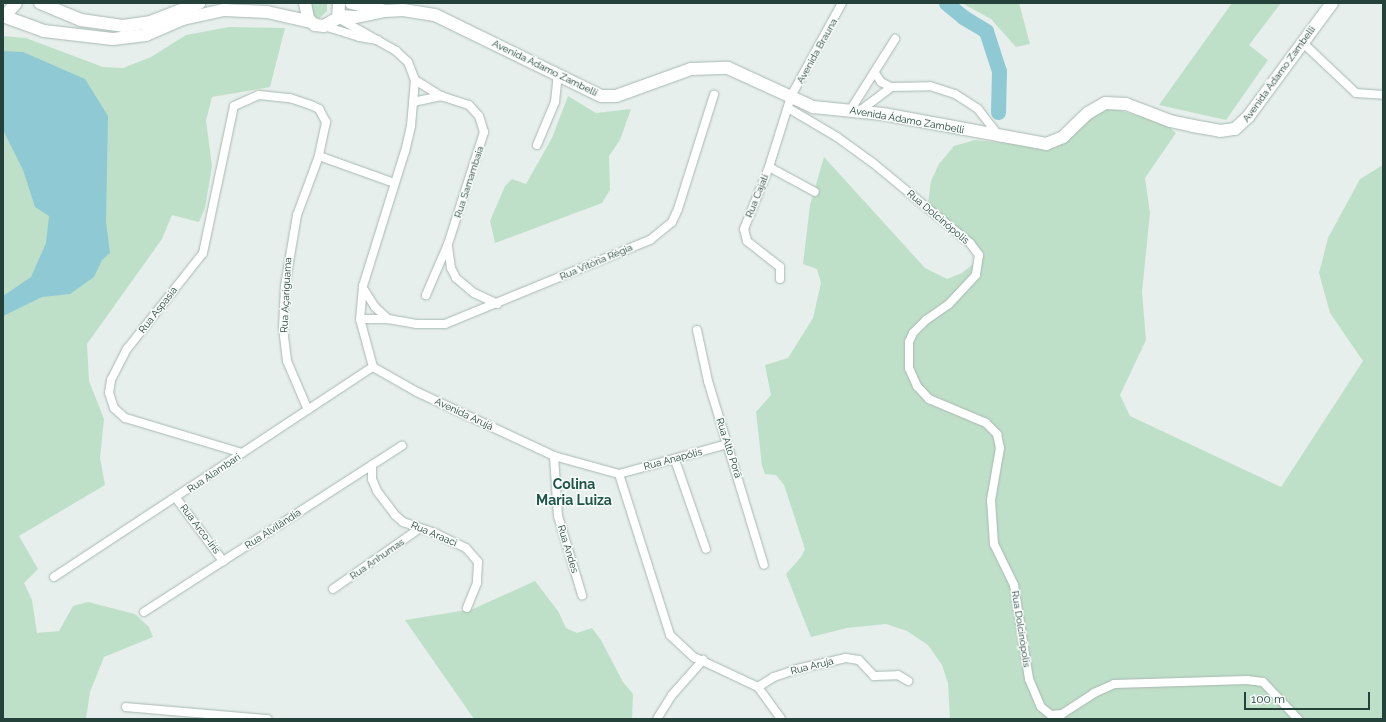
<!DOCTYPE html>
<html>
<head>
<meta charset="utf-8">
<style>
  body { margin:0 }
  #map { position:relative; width:1386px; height:722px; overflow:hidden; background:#e6efeb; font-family:Raleway,sans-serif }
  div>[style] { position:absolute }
  .green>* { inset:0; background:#bfe0c8 }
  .water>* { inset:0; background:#8ec9d4 }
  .river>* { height:15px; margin:-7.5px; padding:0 7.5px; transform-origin:7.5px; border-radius:7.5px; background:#8ec9d4 }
  .roads { filter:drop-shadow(0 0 1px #a8b8b2) drop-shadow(0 0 1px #a8b8b2) }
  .street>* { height:8px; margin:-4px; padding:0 4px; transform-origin:4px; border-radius:4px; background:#fff }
  .secondary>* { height:12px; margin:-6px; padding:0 6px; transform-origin:6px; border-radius:6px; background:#fff }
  span { translate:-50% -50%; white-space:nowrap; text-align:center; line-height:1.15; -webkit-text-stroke:3px #f7fbf9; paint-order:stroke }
  .street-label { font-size:10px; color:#24423a }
  .district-label { font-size:14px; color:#1f5548; font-weight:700 }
  .frame { position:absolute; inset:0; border:4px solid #24423a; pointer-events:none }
  .scale { position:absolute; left:1244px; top:692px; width:126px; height:18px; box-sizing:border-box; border:2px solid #24423a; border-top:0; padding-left:5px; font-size:12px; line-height:14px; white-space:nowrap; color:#24423a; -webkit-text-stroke:3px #f7fbf9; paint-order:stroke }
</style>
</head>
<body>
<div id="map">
  <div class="green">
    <div style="clip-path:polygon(308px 3px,327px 3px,327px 11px,320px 18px,313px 17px)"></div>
    <div style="clip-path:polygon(962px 3px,1019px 3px,1030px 44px,1016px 47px,991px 19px)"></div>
    <div style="clip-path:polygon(1232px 3px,1281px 3px,1249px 45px,1268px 60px,1226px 120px,1159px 105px)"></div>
    <div style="clip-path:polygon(229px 27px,285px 28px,270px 87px,212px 97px,206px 121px,212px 166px,205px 208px,199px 222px,172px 215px,162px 239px,87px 344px,89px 381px,104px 419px,100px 458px,105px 485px,19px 536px,38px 569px,24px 583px,32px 600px,37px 633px,59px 631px,73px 606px,88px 602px,135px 614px,149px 627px,153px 637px,104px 657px,90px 692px,86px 719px,3px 719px,3px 36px,26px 38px,103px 67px,123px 68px,151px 57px,186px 35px)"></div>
    <div style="clip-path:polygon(568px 96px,596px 113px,631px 109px,620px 140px,609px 156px,610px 190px,602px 203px,495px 243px,490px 221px,505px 186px,512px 179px,526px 184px,552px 138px)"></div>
    <div style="clip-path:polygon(1112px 108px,1166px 124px,1176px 133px,1145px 178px,1150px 213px,1142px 292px,1146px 340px,1120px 395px,1130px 416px,1281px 487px,1363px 361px,1330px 313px,1319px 273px,1328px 238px,1360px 179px,1383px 165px,1383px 719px,950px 719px,948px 683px,942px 665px,928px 645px,907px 631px,886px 624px,847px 628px,811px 637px,786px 574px,801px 557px,805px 549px,784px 485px,776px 475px,765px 474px,762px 466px,756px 412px,771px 395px,765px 365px,788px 358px,813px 318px,821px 283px,817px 269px,803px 264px,810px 205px,824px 157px,925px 268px,947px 279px,962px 273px,972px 265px,980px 250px,928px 204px,931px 181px,939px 164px,954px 146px,975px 140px,1043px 147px,1098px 110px)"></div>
    <div style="clip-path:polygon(535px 581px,558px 611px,566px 628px,577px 633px,592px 628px,601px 640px,623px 682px,633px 694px,632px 719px,474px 719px,405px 620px,473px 609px)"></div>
  </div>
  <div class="water">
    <div style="clip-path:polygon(3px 51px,23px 52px,85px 79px,108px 116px,106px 222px,110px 253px,102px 260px,94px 277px,70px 294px,42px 297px,3px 316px,3px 296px,31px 277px,46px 243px,49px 216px,35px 207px,23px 170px,3px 130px)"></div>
  </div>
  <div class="river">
    <div style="left:946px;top:3px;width:22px;rotate:39deg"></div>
    <div style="left:963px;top:17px;width:27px;rotate:31deg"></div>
    <div style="left:986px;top:31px;width:42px;rotate:72deg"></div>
    <div style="left:999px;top:71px;width:41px;rotate:91.4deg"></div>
  </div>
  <div class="roads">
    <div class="street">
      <div style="left:338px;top:18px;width:67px;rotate:29.6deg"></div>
      <div style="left:396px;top:51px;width:16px;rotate:43deg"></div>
      <div style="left:408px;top:62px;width:19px;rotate:69deg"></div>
      <div style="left:415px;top:80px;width:46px;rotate:95deg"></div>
      <div style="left:411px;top:126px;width:26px;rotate:103deg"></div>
      <div style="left:405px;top:151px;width:141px;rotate:107.3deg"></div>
      <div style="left:363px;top:286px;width:33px;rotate:95deg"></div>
      <div style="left:360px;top:319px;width:50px;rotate:74.8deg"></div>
      <div style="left:373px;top:367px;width:51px;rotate:29.6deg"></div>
      <div style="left:417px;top:392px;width:151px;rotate:25deg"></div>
      <div style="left:554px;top:456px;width:67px;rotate:15.5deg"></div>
      <div style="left:619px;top:474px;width:112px;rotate:-15.5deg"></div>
      <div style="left:324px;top:26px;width:37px;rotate:17deg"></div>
      <div style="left:359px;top:37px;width:19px;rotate:9deg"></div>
      <div style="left:1302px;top:42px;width:74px;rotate:43.4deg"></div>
      <div style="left:1356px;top:93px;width:27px;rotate:4deg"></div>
      <div style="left:875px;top:73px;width:11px;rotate:56deg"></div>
      <div style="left:881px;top:82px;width:11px;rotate:27deg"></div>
      <div style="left:891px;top:87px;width:39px;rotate:-1deg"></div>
      <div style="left:930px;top:86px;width:26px;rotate:18deg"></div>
      <div style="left:955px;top:94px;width:27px;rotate:33deg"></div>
      <div style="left:978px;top:109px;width:36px;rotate:52deg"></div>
      <div style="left:415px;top:80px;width:31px;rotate:32deg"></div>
      <div style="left:441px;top:96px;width:29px;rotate:18deg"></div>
      <div style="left:469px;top:105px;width:15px;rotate:48deg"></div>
      <div style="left:479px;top:116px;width:17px;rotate:73deg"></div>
      <div style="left:484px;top:132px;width:118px;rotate:107.8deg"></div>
      <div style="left:448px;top:244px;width:56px;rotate:113.3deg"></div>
      <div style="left:790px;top:98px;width:108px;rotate:-61.3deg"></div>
      <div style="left:413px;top:102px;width:29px;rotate:-12deg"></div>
      <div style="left:788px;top:108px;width:57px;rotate:30.6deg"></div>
      <div style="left:837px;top:137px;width:44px;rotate:35.8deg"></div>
      <div style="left:873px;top:163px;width:126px;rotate:39.5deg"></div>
      <div style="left:970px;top:243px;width:15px;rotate:53deg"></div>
      <div style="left:979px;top:255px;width:20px;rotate:99deg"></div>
      <div style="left:976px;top:275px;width:40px;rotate:133deg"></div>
      <div style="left:949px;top:304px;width:28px;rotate:145deg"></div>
      <div style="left:926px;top:320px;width:18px;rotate:135deg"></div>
      <div style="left:913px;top:333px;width:10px;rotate:114deg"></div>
      <div style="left:909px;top:342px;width:26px;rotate:90deg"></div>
      <div style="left:909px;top:368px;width:20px;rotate:66deg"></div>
      <div style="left:917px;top:386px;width:18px;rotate:47deg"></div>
      <div style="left:929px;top:399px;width:62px;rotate:22.8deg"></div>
      <div style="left:986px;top:423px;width:16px;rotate:45deg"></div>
      <div style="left:997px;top:434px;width:14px;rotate:78deg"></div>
      <div style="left:1000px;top:448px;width:53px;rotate:99.8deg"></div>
      <div style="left:991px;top:500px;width:44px;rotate:86.1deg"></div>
      <div style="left:994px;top:544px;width:46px;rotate:64deg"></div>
      <div style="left:1014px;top:585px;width:95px;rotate:80.9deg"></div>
      <div style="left:1029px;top:679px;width:30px;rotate:67deg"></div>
      <div style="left:1041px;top:707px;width:13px;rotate:39deg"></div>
      <div style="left:1051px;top:715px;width:11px;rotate:-5deg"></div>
      <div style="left:1062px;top:714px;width:38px;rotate:-33deg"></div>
      <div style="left:1094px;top:693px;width:22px;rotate:-24deg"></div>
      <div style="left:1114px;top:684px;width:133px;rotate:-1.7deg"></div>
      <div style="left:1247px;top:680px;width:16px;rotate:7deg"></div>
      <div style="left:1263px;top:682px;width:51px;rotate:46.6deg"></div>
      <div style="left:851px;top:109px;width:83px;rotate:-57.8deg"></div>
      <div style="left:861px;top:110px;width:38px;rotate:-37deg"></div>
      <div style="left:537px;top:145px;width:47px;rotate:-67.3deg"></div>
      <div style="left:555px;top:102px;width:28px;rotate:-84deg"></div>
      <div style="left:319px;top:156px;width:80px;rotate:19.8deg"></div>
      <div style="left:769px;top:167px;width:52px;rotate:28.5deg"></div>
      <div style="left:448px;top:247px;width:21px;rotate:82deg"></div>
      <div style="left:451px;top:268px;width:11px;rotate:63deg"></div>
      <div style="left:456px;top:278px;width:23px;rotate:40deg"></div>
      <div style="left:474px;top:293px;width:26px;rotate:25deg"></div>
      <div style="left:780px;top:279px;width:12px;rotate:-90deg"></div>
      <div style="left:780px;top:267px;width:42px;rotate:-141.8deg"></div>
      <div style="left:747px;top:241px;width:12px;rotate:-104deg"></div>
      <div style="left:744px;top:229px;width:67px;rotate:-68deg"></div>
      <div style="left:769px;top:167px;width:67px;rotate:-72.6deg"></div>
      <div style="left:363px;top:288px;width:22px;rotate:58deg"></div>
      <div style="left:375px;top:307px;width:18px;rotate:43deg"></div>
      <div style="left:388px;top:319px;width:29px;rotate:10deg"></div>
      <div style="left:417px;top:324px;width:28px"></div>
      <div style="left:445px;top:324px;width:222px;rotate:-22.3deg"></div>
      <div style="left:650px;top:240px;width:28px;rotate:-39deg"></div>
      <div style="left:672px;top:222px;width:14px;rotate:-65deg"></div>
      <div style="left:678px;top:209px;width:120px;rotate:-72.5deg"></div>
      <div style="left:360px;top:319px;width:28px"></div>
      <div style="left:697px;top:330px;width:52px;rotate:77.8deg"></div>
      <div style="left:708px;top:381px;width:192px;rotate:73.1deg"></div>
      <div style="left:242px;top:453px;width:122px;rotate:-163.3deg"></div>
      <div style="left:125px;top:418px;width:15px;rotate:-138deg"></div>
      <div style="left:114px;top:408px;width:16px;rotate:-108deg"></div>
      <div style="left:109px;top:393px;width:13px;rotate:-81deg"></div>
      <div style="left:111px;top:380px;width:35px;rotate:-63deg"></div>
      <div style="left:127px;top:349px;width:122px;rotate:-51.6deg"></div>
      <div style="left:203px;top:253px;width:150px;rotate:-78.1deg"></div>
      <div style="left:234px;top:106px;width:27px;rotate:-24deg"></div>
      <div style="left:259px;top:95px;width:31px;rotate:6deg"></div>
      <div style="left:290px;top:98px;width:24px;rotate:19deg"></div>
      <div style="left:313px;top:106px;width:7px;rotate:27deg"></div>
      <div style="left:319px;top:109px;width:15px;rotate:62deg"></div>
      <div style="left:326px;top:122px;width:35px;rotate:102deg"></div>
      <div style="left:319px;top:156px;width:63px;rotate:110.4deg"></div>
      <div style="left:297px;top:215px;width:72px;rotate:99.6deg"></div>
      <div style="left:285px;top:286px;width:42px;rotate:92.7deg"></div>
      <div style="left:283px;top:328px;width:33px;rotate:83deg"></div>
      <div style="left:287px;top:361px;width:53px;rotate:66.8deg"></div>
      <div style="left:554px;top:456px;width:60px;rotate:86.2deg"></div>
      <div style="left:558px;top:516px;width:83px;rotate:73.1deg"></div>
      <div style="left:675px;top:460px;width:94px;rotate:70.8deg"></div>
      <div style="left:372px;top:465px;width:14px;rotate:90deg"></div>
      <div style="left:372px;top:479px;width:13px;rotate:67deg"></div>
      <div style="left:377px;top:491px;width:30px;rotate:53deg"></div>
      <div style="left:395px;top:515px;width:11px;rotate:41deg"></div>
      <div style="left:403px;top:522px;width:34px;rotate:19deg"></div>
      <div style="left:435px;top:533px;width:34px;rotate:26deg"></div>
      <div style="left:466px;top:548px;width:18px;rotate:49deg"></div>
      <div style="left:478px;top:562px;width:21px;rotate:93deg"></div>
      <div style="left:477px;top:583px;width:27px;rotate:112deg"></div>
      <div style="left:619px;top:474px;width:169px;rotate:72.4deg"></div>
      <div style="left:670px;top:635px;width:33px;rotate:43deg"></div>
      <div style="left:694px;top:657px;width:71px;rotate:25.1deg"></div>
      <div style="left:758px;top:687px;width:39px;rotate:54deg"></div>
      <div style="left:176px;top:498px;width:79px;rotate:53.3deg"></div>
      <div style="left:54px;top:577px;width:382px;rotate:-33.4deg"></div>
      <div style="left:333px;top:589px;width:106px;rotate:-35deg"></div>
      <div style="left:144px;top:612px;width:307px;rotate:-32.8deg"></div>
      <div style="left:758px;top:687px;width:19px;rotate:-32deg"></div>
      <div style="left:774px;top:677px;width:24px;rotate:-19deg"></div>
      <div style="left:797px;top:669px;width:50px;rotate:-12.7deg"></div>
      <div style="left:846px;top:658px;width:13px;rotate:9deg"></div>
      <div style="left:859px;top:660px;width:22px;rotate:47deg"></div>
      <div style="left:874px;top:676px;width:24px;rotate:-2deg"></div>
      <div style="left:898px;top:675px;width:12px;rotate:31deg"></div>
      <div style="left:126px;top:707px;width:142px;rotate:4.9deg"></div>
      <div style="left:657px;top:719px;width:28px;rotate:-58deg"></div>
      <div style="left:672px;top:695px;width:47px;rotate:-48.5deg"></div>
    </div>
    <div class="secondary">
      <div style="left:40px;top:3px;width:44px;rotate:22.5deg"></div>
      <div style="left:81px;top:20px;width:42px;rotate:8.1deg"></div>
      <div style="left:123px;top:26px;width:27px;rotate:-8deg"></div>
      <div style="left:150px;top:22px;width:53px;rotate:-21.2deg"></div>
      <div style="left:305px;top:3px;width:16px;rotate:79deg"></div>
      <div style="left:308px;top:19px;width:9px;rotate:41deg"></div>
      <div style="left:315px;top:25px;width:9px;rotate:6deg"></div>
      <div style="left:324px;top:26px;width:16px;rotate:-30deg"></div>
      <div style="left:338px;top:18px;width:15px;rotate:-86deg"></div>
      <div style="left:351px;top:3px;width:32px;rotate:13deg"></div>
      <div style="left:3px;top:16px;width:44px;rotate:20.1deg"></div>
      <div style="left:44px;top:31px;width:69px;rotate:6.6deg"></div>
      <div style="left:113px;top:39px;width:33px;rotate:-7deg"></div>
      <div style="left:146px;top:35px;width:40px;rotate:-23.4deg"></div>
      <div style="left:183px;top:19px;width:42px;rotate:-12.4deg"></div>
      <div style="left:224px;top:10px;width:43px;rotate:2.7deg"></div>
      <div style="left:267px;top:12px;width:45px;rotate:12.8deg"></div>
      <div style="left:339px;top:16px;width:17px;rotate:3deg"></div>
      <div style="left:356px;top:17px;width:30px;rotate:-12deg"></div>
      <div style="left:385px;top:11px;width:18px;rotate:-3deg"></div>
      <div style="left:403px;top:10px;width:32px;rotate:9deg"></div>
      <div style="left:435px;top:15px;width:185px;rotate:26deg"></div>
      <div style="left:601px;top:96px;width:15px"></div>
      <div style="left:616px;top:96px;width:80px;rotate:-19.8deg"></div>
      <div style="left:691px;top:69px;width:37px;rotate:-2deg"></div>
      <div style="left:728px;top:68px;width:94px;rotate:24.6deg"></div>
      <div style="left:813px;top:107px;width:70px;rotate:5.7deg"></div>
      <div style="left:883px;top:114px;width:166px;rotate:10.4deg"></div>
      <div style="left:1046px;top:144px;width:18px;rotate:-22deg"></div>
      <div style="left:1063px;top:137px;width:35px;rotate:-44deg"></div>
      <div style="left:1088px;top:113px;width:20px;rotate:-30deg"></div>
      <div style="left:1105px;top:103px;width:21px;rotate:3deg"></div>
      <div style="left:1126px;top:104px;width:47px;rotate:21.1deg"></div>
      <div style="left:1170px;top:121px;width:24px;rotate:12deg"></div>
      <div style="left:1193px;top:126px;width:27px;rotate:10deg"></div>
      <div style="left:1220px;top:131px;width:15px;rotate:-8deg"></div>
      <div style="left:1235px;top:129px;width:18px;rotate:-43deg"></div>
      <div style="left:1248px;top:117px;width:142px;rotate:-53.6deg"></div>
      <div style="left:4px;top:17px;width:18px;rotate:-49deg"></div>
    </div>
  </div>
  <div class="street-label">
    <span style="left:817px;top:51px;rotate:-61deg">Avenida Brauna</span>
    <span style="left:545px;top:68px;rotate:26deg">Avenida Ádamo Zambelli</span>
    <span style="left:1279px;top:74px;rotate:-54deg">Avenida Ádamo Zambelli</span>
    <span style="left:907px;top:120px;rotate:10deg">Avenida Ádamo Zambelli</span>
    <span style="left:469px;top:182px;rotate:-72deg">Rua Samambaia</span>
    <span style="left:757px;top:196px;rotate:-68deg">Rua Cajati</span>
    <span style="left:938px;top:217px;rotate:40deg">Rua Dolcinópolis</span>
    <span style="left:596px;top:262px;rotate:-23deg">Rua Vitória Régia</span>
    <span style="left:286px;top:295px;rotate:-87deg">Rua Açariguama</span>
    <span style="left:158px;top:310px;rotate:-52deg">Rua Aspasia</span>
    <span style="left:464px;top:414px;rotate:25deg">Avenida Arujá</span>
    <span style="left:729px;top:448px;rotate:72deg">Rua Alto Porã</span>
    <span style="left:673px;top:459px;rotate:-15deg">Rua Anapólis</span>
    <span style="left:214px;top:473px;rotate:-34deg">Rua Alambari</span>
    <span style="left:200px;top:529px;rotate:53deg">Rua Arco-Íris</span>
    <span style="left:273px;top:529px;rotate:-33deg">Rua Alvilândia</span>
    <span style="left:434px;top:534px;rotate:23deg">Rua Araaci</span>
    <span style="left:568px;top:549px;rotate:73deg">Rua Andes</span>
    <span style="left:377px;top:559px;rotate:-35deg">Rua Anhumas</span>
    <span style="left:1021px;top:629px;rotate:81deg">Rua Dolcinópolis</span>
    <span style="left:812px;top:666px;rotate:-14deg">Rua Aruja</span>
  </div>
  <div class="district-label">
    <span style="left:574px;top:492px">Colina<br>Maria Luiza</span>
  </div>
  <div class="frame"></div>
  <div class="scale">100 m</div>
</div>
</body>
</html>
